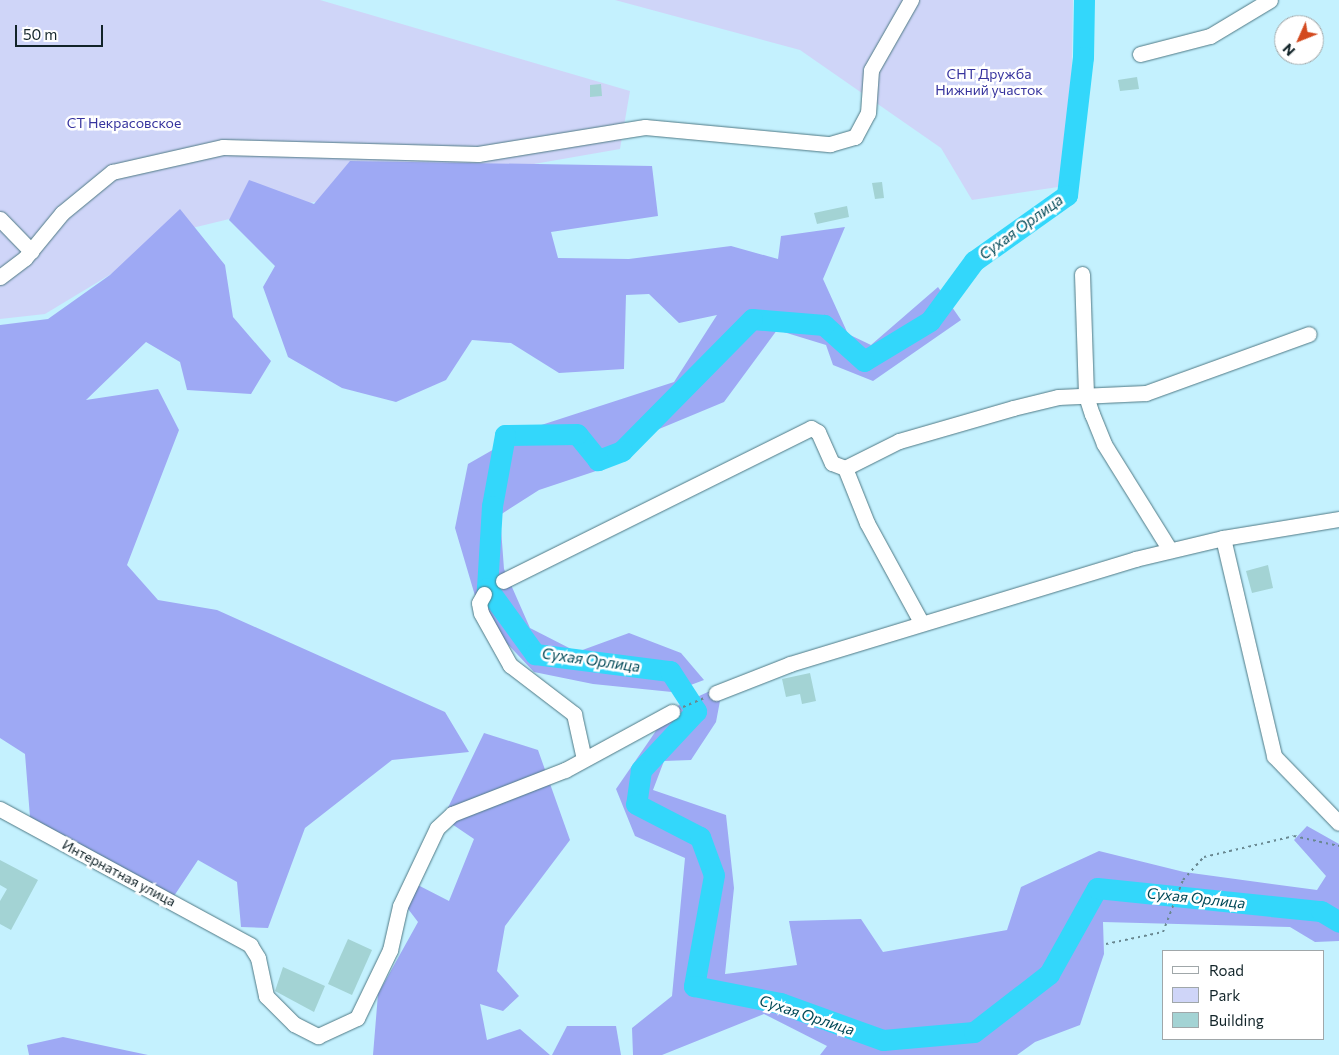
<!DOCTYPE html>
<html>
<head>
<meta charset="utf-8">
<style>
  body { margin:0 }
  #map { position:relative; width:1339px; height:1055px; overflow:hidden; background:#c4f1fe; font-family:Commissioner,sans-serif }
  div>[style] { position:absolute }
  .green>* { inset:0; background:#cfd5f8 }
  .forest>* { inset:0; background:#9ea9f4 }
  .river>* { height:21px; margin:-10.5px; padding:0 10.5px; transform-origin:10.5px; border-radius:10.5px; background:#33d7fb }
  .building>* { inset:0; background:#a3d3d4 }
  .path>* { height:2px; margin-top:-1px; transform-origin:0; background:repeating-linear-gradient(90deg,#698891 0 2.5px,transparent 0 6.5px) }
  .roads { filter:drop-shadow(0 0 1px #4f7985) drop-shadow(0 0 1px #4f7985) }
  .minor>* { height:15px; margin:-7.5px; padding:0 7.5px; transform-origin:7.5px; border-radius:7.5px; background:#fff }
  span { translate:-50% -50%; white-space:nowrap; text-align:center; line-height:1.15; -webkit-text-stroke:5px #fff; paint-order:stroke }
  .park-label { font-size:14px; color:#37349e }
  .street-label { font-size:14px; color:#122429 }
  .water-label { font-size:15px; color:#014957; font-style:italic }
  .legend { position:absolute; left:1162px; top:950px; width:162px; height:90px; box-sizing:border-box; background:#fff; border:1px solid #a0a7a9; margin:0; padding:6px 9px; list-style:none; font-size:15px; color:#122429 }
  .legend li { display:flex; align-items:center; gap:10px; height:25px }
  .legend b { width:25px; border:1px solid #a0a7a9 }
  .north { position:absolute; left:1274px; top:15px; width:50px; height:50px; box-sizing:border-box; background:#fff; border:1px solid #a0a7a9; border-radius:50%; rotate:226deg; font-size:14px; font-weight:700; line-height:20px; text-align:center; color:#122429 }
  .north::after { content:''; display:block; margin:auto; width:18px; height:22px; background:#d34a1f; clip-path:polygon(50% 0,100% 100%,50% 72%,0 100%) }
  .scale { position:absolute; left:15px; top:25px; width:88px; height:22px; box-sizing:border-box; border:2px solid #122429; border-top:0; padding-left:6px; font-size:15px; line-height:18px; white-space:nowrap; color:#122429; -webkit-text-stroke:4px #fff; paint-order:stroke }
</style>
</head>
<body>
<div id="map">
  <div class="green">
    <div style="clip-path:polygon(0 0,320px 0,630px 91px,620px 149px,258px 212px,184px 230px,45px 314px,0 319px)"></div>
    <div style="clip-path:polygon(615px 0,1073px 0,1071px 110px,1058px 187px,972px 200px,941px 148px,800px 50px)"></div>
  </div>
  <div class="forest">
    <div style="clip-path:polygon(350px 161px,652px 166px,658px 216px,551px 232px,558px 258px,629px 259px,731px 246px,778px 259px,781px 236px,845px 227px,823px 279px,848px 334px,871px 345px,938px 287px,961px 320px,873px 381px,833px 365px,826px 345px,777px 330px,724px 402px,635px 439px,599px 470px,539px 490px,500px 515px,504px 569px,530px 628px,577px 652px,629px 633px,681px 653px,704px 680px,672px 692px,593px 684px,534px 672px,481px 616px,455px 528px,468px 464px,529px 429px,674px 382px,717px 315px,679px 323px,649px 294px,626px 295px,624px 369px,559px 373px,511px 343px,472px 340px,446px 380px,396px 402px,342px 388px,288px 357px,263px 287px,275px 266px,229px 220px,249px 180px,314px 204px)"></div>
    <div style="clip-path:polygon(180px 209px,225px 265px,233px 317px,271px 361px,251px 394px,187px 390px,180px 362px,146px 342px,86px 400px,158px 389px,179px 430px,127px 565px,158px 600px,217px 610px,445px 712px,469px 752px,392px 760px,305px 828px,268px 928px,241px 927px,237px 882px,198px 860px,174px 896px,30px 817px,25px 754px,0 738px,0 325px,48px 319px,110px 275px)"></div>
    <div style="clip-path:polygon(723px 685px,716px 722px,691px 760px,664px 761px,653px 790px,726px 815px,734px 888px,725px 974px,797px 965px,789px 921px,861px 919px,883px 952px,1007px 930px,1021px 887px,1099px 851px,1184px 872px,1317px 890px,1326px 876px,1294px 840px,1307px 826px,1339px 844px,1339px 941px,1315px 942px,1290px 927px,1103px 922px,1104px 954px,1080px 1025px,1035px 1042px,1017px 1055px,820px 1055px,827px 1046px,764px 1014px,662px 1055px,633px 1055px,632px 1028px,672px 996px,685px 858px,635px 836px,616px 789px,671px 709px)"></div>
    <div style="clip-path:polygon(484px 733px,538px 750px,570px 840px,505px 926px,497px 971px,519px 996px,503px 1011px,480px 1004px,487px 1040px,520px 1029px,550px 1055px,373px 1055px,378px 994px,418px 922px,399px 897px,410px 881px,449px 901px,474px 839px,443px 818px)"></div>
    <div style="clip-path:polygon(567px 1026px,616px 1026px,621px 1055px,552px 1055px)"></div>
    <div style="clip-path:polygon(63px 1037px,148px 1055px,29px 1055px,27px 1045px)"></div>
  </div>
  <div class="river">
    <div style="left:1084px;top:0;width:57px;rotate:91deg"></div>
    <div style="left:1083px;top:57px;width:139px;rotate:96.6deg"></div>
    <div style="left:1067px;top:195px;width:114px;rotate:144.6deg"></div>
    <div style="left:974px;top:261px;width:74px;rotate:126.3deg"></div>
    <div style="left:930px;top:321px;width:77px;rotate:148.8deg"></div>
    <div style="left:864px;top:361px;width:54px;rotate:-138deg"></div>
    <div style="left:824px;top:325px;width:72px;rotate:-175.2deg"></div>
    <div style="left:752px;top:319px;width:185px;rotate:134.6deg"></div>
    <div style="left:622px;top:451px;width:26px;rotate:159deg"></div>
    <div style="left:598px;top:460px;width:33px;rotate:-129deg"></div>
    <div style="left:577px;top:434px;width:72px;rotate:179.2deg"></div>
    <div style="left:505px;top:435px;width:72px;rotate:100.4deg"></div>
    <div style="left:492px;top:506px;width:82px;rotate:93.5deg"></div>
    <div style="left:487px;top:588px;width:82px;rotate:54deg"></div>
    <div style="left:535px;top:654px;width:136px;rotate:7.2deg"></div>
    <div style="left:670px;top:671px;width:48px;rotate:57deg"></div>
    <div style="left:696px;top:711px;width:81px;rotate:133deg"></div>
    <div style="left:641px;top:770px;width:34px;rotate:98deg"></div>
    <div style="left:636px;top:804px;width:72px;rotate:27.3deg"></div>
    <div style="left:700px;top:837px;width:40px;rotate:69.8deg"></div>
    <div style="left:714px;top:875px;width:113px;rotate:100.2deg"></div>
    <div style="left:694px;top:986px;width:88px;rotate:11.2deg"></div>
    <div style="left:780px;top:1003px;width:109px;rotate:19.8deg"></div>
    <div style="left:883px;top:1040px;width:91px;rotate:-5deg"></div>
    <div style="left:974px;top:1032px;width:95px;rotate:-37.7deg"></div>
    <div style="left:1049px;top:974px;width:98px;rotate:-60.8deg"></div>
    <div style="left:1097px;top:888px;width:225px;rotate:5.9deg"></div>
    <div style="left:1321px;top:911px;width:21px;rotate:31deg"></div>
  </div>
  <div class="building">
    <div style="clip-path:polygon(1137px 77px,1139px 89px,1120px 91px,1118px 80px)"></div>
    <div style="clip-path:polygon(601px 84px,602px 96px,590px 97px,590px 85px)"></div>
    <div style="clip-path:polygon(882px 182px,884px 198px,875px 199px,872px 183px)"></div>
    <div style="clip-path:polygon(847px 206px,849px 217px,817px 224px,814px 213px)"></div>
    <div style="clip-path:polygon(1268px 565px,1273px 588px,1252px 593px,1246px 571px)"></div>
    <div style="clip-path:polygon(810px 673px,816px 701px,802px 704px,800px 694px,786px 697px,782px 679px)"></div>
    <div style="clip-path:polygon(0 860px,38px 880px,11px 930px,0 924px,0 901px,7px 889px,0 885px)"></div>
    <div style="clip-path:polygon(348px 939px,372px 950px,352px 995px,328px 984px)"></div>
    <div style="clip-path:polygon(283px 967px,325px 986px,314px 1012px,275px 991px)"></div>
  </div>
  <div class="path">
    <div style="left:683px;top:707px;width:23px;rotate:-23deg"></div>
    <div style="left:1106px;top:944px;width:58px;rotate:-11.9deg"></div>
    <div style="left:1163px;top:932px;width:56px;rotate:-69deg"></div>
    <div style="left:1183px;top:880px;width:31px;rotate:-48deg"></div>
    <div style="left:1204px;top:857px;width:92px;rotate:-13.1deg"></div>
    <div style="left:1294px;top:836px;width:46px;rotate:12.5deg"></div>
  </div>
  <div class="roads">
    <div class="minor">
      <div style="left:1140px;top:54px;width:72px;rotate:-14.4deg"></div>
      <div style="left:1210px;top:36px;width:70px;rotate:-31deg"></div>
      <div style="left:0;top:219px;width:45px;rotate:45.9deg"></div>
      <div style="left:1082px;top:274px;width:122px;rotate:88.1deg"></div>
      <div style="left:1086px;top:396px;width:19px;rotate:72deg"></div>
      <div style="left:1092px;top:414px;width:32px;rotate:68deg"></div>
      <div style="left:1104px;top:444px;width:125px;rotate:58.1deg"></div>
      <div style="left:0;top:277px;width:31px;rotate:-37deg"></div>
      <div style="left:25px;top:258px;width:58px;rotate:-50.6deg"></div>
      <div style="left:62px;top:213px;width:65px;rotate:-39.4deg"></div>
      <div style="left:112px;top:172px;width:114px;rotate:-12.7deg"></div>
      <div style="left:223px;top:147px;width:255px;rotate:1.6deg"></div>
      <div style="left:478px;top:154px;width:169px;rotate:-9.2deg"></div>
      <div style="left:645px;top:127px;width:186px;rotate:5.3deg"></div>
      <div style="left:830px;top:144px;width:26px;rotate:-16deg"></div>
      <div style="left:855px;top:137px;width:27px;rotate:-62deg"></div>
      <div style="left:868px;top:113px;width:43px;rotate:-86deg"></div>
      <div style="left:871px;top:70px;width:81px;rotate:-60.3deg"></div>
      <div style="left:845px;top:468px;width:59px;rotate:68.2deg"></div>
      <div style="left:867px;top:523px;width:113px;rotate:61.4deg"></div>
      <div style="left:1223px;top:538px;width:224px;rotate:76.8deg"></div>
      <div style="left:1274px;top:756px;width:93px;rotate:45.9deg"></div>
      <div style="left:503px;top:581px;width:344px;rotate:-26.4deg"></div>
      <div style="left:811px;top:428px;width:8px;rotate:30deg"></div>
      <div style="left:818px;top:432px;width:34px;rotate:66deg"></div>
      <div style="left:832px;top:463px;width:14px;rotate:21deg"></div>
      <div style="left:845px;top:468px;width:60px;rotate:-26.6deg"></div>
      <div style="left:899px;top:441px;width:119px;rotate:-16.1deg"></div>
      <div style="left:1013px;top:408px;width:46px;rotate:-13.7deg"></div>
      <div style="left:1058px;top:397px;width:88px;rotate:-2.6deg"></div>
      <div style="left:1146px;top:393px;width:173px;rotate:-19.9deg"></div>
      <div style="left:484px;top:594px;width:10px;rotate:119deg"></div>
      <div style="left:479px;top:603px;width:10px;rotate:79deg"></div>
      <div style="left:481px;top:613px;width:60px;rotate:60.9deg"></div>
      <div style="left:510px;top:665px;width:81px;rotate:37.4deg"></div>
      <div style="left:574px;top:714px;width:46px;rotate:77.5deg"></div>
      <div style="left:716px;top:693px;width:79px;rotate:-21.4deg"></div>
      <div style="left:790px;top:664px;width:361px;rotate:-16.9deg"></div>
      <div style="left:1135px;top:559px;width:90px;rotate:-13.4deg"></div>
      <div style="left:1223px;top:538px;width:118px;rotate:-9.3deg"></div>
      <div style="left:0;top:809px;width:285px;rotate:28.5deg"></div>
      <div style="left:250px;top:945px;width:15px;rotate:58deg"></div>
      <div style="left:258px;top:958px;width:39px;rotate:78deg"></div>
      <div style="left:266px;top:996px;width:40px;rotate:45deg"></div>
      <div style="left:294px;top:1024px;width:27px;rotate:27deg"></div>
      <div style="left:318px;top:1036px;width:43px;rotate:-24.8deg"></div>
      <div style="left:357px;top:1018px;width:76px;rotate:-64.1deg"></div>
      <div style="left:390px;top:950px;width:45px;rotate:-77.2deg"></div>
      <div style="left:400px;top:906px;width:86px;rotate:-64.6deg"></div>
      <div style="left:437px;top:828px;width:21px;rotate:-43deg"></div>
      <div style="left:452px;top:814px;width:121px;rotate:-21.3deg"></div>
      <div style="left:565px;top:770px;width:122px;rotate:-28.5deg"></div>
    </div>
  </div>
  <div class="park-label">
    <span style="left:989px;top:82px">СНТ Дружба<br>Нижний участок</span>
    <span style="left:124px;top:123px">СТ Некрасовское</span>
  </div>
  <div class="street-label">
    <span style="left:119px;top:873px;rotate:28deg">Интернатная улица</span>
  </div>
  <div class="water-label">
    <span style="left:1021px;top:227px;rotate:-36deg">Сухая Орлица</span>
    <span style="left:591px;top:660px;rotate:8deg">Сухая Орлица</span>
    <span style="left:1196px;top:898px;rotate:6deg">Сухая Орлица</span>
    <span style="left:807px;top:1015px;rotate:18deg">Сухая Орлица</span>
  </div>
  <ul class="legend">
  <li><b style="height:6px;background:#fff"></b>Road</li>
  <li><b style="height:14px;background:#cfd5f8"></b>Park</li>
  <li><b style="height:14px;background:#a3d3d4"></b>Building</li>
  </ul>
  <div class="north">N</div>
  <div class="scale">50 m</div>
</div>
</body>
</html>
